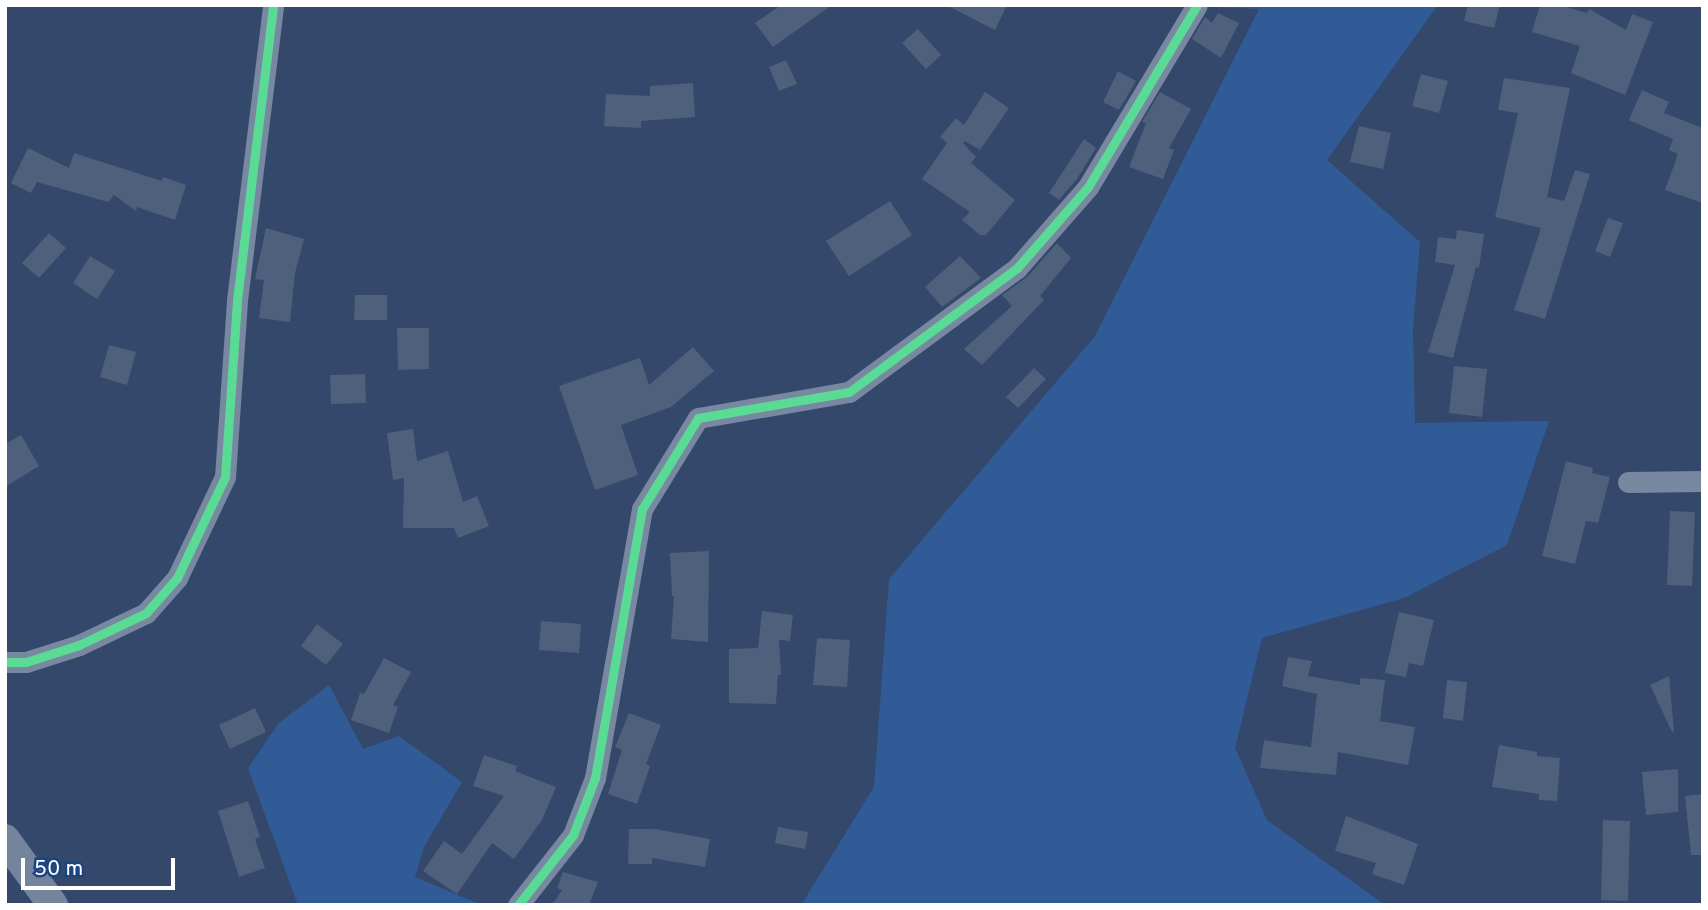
<!DOCTYPE html>
<html>
<head>
<meta charset="utf-8">
<style>
  body { margin:0 }
  #map { position:relative; width:1708px; height:910px; overflow:hidden; background:#33486a; font-family:Overpass,sans-serif }
  div>[style] { position:absolute }
  .green>* { inset:0; background:#305b97 }
  .building>* { inset:0; background:#4e607b }
  .street>* { height:21px; margin:-10.5px; padding:0 10.5px; transform-origin:10.5px; border-radius:10.5px; background:#7888a0 }
  .secondary>* { height:30px; margin:-15px; padding:0 15px; transform-origin:15px; border-radius:15px; background:#74849d }
  .cycleway>* { height:9px; margin:-4.5px; padding:0 4.5px; transform-origin:4.5px; border-radius:4.5px; background:#5adb95 }
  span { translate:-50% -50%; white-space:nowrap; text-align:center; line-height:1.15; -webkit-text-stroke:6px #1c4480; paint-order:stroke }
  .frame { position:absolute; inset:0; border:7px solid #fff; pointer-events:none }
  .scale { position:absolute; left:21px; top:858px; width:154px; height:32px; box-sizing:border-box; border:4px solid #fff; border-top:0; padding-left:9px; font-size:21px; line-height:24px; white-space:nowrap; color:#fff; -webkit-text-stroke:5px #1c4480; paint-order:stroke }
</style>
</head>
<body>
<div id="map">
  <div class="green">
    <div style="clip-path:polygon(1171px 5px,1438px 5px,1327px 160px,1420px 242px,1413px 330px,1415px 423px,1549px 421px,1507px 545px,1404px 598px,1262px 638px,1235px 748px,1267px 820px,1385px 905px,801px 905px,874px 787px,889px 579px,1095px 336px,1259px 9px)"></div>
    <div style="clip-path:polygon(329px 685px,363px 749px,399px 736px,462px 782px,424px 847px,415px 877px,482px 905px,298px 905px,248px 768px,279px 723px)"></div>
  </div>
  <div class="building">
    <div style="clip-path:polygon(781px 5px,832px 5px,773px 47px,755px 23px)"></div>
    <div style="clip-path:polygon(946px 5px,1007px 5px,995px 30px)"></div>
    <div style="clip-path:polygon(1468px 5px,1500px 5px,1494px 28px,1464px 21px)"></div>
    <div style="clip-path:polygon(1540px 5px,1560px 5px,1587px 13px,1589px 9px,1626px 30px,1632px 14px,1653px 22px,1625px 95px,1571px 73px,1580px 46px,1532px 32px)"></div>
    <div style="clip-path:polygon(1218px 13px,1239px 23px,1221px 58px,1192px 39px,1205px 17px,1212px 23px)"></div>
    <div style="clip-path:polygon(918px 29px,941px 55px,926px 69px,902px 43px)"></div>
    <div style="clip-path:polygon(786px 60px,797px 84px,779px 91px,769px 67px)"></div>
    <div style="clip-path:polygon(1118px 71px,1136px 81px,1119px 110px,1103px 102px)"></div>
    <div style="clip-path:polygon(1421px 74px,1448px 81px,1439px 113px,1412px 106px)"></div>
    <div style="clip-path:polygon(1504px 78px,1570px 88px,1547px 197px,1564px 201px,1575px 170px,1590px 174px,1545px 319px,1514px 310px,1541px 228px,1495px 217px,1518px 113px,1498px 110px)"></div>
    <div style="clip-path:polygon(693px 83px,695px 117px,641px 121px,641px 128px,604px 126px,606px 94px,650px 96px,650px 86px)"></div>
    <div style="clip-path:polygon(1642px 90px,1669px 102px,1664px 113px,1703px 128px,1703px 203px,1665px 190px,1678px 154px,1669px 150px,1673px 139px,1629px 120px)"></div>
    <div style="clip-path:polygon(985px 92px,1009px 108px,980px 150px,965px 141px,963px 143px,976px 157px,971px 163px,1015px 200px,986px 235px,980px 235px,962px 220px,970px 212px,922px 179px,947px 143px,940px 137px,956px 118px,964px 125px)"></div>
    <div style="clip-path:polygon(1160px 92px,1191px 109px,1169px 148px,1174px 150px,1163px 179px,1129px 167px,1146px 123px,1142px 122px)"></div>
    <div style="clip-path:polygon(1359px 126px,1391px 133px,1383px 169px,1350px 162px)"></div>
    <div style="clip-path:polygon(1084px 139px,1096px 148px,1077px 179px,1059px 200px,1049px 193px)"></div>
    <div style="clip-path:polygon(28px 148px,69px 168px,74px 153px,162px 181px,163px 177px,186px 185px,175px 220px,137px 207px,136px 211px,114px 195px,108px 202px,37px 182px,31px 193px,11px 183px)"></div>
    <div style="clip-path:polygon(890px 201px,912px 235px,849px 276px,826px 241px)"></div>
    <div style="clip-path:polygon(1608px 218px,1623px 223px,1610px 257px,1595px 251px)"></div>
    <div style="clip-path:polygon(266px 228px,304px 239px,295px 273px,290px 322px,259px 318px,264px 280px,255px 279px)"></div>
    <div style="clip-path:polygon(1457px 230px,1484px 234px,1479px 268px,1476px 267px,1453px 358px,1428px 352px,1455px 265px,1435px 262px,1438px 237px,1456px 239px)"></div>
    <div style="clip-path:polygon(49px 233px,66px 248px,39px 278px,22px 263px)"></div>
    <div style="clip-path:polygon(1057px 243px,1071px 258px,1040px 296px,1044px 300px,982px 365px,964px 349px,1012px 306px,1002px 295px,1027px 277px)"></div>
    <div style="clip-path:polygon(90px 256px,115px 271px,97px 299px,73px 283px)"></div>
    <div style="clip-path:polygon(960px 256px,981px 278px,942px 307px,925px 287px)"></div>
    <div style="clip-path:polygon(355px 295px,387px 295px,387px 320px,354px 320px)"></div>
    <div style="clip-path:polygon(397px 328px,429px 328px,429px 369px,398px 370px)"></div>
    <div style="clip-path:polygon(109px 345px,136px 352px,127px 385px,100px 377px)"></div>
    <div style="clip-path:polygon(693px 347px,714px 371px,671px 407px,621px 425px,638px 475px,595px 490px,559px 386px,640px 358px,649px 385px)"></div>
    <div style="clip-path:polygon(1454px 366px,1487px 369px,1482px 417px,1449px 413px)"></div>
    <div style="clip-path:polygon(1034px 368px,1046px 379px,1018px 408px,1006px 397px)"></div>
    <div style="clip-path:polygon(365px 374px,366px 403px,331px 404px,330px 375px)"></div>
    <div style="clip-path:polygon(413px 429px,417px 461px,448px 451px,463px 502px,477px 496px,489px 526px,458px 538px,454px 528px,403px 528px,404px 478px,393px 480px,387px 433px)"></div>
    <div style="clip-path:polygon(21px 435px,39px 466px,5px 487px,5px 444px)"></div>
    <div style="clip-path:polygon(1566px 461px,1593px 468px,1592px 473px,1610px 477px,1598px 523px,1586px 521px,1575px 564px,1542px 556px)"></div>
    <div style="clip-path:polygon(1670px 511px,1695px 512px,1692px 586px,1667px 585px)"></div>
    <div style="clip-path:polygon(709px 551px,708px 642px,671px 639px,674px 596px,672px 596px,670px 553px)"></div>
    <div style="clip-path:polygon(762px 611px,793px 615px,790px 641px,779px 640px,781px 675px,778px 675px,776px 704px,729px 703px,729px 649px,758px 648px)"></div>
    <div style="clip-path:polygon(1399px 612px,1434px 620px,1423px 666px,1409px 663px,1406px 677px,1385px 673px)"></div>
    <div style="clip-path:polygon(541px 621px,581px 624px,579px 653px,539px 650px)"></div>
    <div style="clip-path:polygon(317px 624px,343px 644px,326px 665px,301px 646px)"></div>
    <div style="clip-path:polygon(817px 638px,850px 640px,847px 687px,813px 685px)"></div>
    <div style="clip-path:polygon(1288px 657px,1312px 661px,1308px 676px,1360px 685px,1360px 678px,1385px 680px,1380px 721px,1415px 727px,1408px 765px,1338px 752px,1336px 775px,1260px 768px,1264px 740px,1311px 747px,1317px 694px,1282px 686px)"></div>
    <div style="clip-path:polygon(384px 658px,411px 672px,393px 705px,398px 707px,389px 733px,351px 720px,360px 693px,364px 694px)"></div>
    <div style="clip-path:polygon(1669px 676px,1674px 731px,1672px 732px,1650px 685px)"></div>
    <div style="clip-path:polygon(1447px 680px,1467px 682px,1463px 721px,1443px 718px)"></div>
    <div style="clip-path:polygon(255px 708px,266px 732px,230px 749px,219px 725px)"></div>
    <div style="clip-path:polygon(629px 713px,661px 725px,646px 764px,650px 766px,637px 804px,608px 794px,622px 750px,615px 747px)"></div>
    <div style="clip-path:polygon(1499px 745px,1537px 752px,1537px 756px,1560px 758px,1557px 801px,1539px 800px,1539px 794px,1492px 787px)"></div>
    <div style="clip-path:polygon(484px 755px,517px 766px,515px 771px,556px 787px,542px 820px,514px 859px,492px 843px,457px 894px,423px 871px,444px 841px,462px 854px,504px 796px,473px 786px)"></div>
    <div style="clip-path:polygon(1678px 769px,1678px 812px,1646px 815px,1642px 772px)"></div>
    <div style="clip-path:polygon(1703px 794px,1703px 855px,1691px 855px,1685px 796px)"></div>
    <div style="clip-path:polygon(248px 801px,260px 837px,255px 839px,265px 868px,239px 877px,218px 811px)"></div>
    <div style="clip-path:polygon(1346px 816px,1418px 844px,1404px 885px,1372px 874px,1376px 863px,1335px 851px)"></div>
    <div style="clip-path:polygon(1603px 820px,1630px 821px,1628px 901px,1601px 900px)"></div>
    <div style="clip-path:polygon(778px 827px,808px 832px,805px 849px,775px 843px)"></div>
    <div style="clip-path:polygon(629px 829px,655px 829px,710px 839px,705px 867px,652px 858px,652px 864px,628px 864px)"></div>
    <div style="clip-path:polygon(563px 872px,598px 882px,589px 905px,552px 905px,562px 890px,557px 888px)"></div>
  </div>
  <div class="street">
    <div style="left:1628px;top:482px;width:75px;rotate:-0.8deg"></div>
    <div style="left:5px;top:662px;width:21px"></div>
    <div style="left:26px;top:662px;width:56px;rotate:-17.8deg"></div>
    <div style="left:79px;top:645px;width:74px;rotate:-25.5deg"></div>
    <div style="left:146px;top:613px;width:47px;rotate:-48.5deg"></div>
    <div style="left:177px;top:578px;width:112px;rotate:-64.6deg"></div>
    <div style="left:225px;top:477px;width:177px;rotate:-86.1deg"></div>
    <div style="left:237px;top:300px;width:297px;rotate:-83deg"></div>
    <div style="left:518px;top:905px;width:89px;rotate:-51.8deg"></div>
    <div style="left:573px;top:835px;width:61px;rotate:-68.9deg"></div>
    <div style="left:595px;top:778px;width:273px;rotate:-80.1deg"></div>
    <div style="left:642px;top:509px;width:107px;rotate:-58.4deg"></div>
    <div style="left:698px;top:418px;width:153px;rotate:-9.8deg"></div>
    <div style="left:849px;top:392px;width:209px;rotate:-36.4deg"></div>
    <div style="left:1017px;top:268px;width:108px;rotate:-48.8deg"></div>
    <div style="left:1088px;top:187px;width:212px;rotate:-59.1deg"></div>
  </div>
  <div class="secondary">
    <div style="left:5px;top:839px;width:82px;rotate:54deg"></div>
  </div>
  <div class="cycleway">
    <div style="left:5px;top:662px;width:21px"></div>
    <div style="left:26px;top:662px;width:56px;rotate:-17.8deg"></div>
    <div style="left:79px;top:645px;width:74px;rotate:-25.5deg"></div>
    <div style="left:146px;top:613px;width:47px;rotate:-48.5deg"></div>
    <div style="left:177px;top:578px;width:112px;rotate:-64.6deg"></div>
    <div style="left:225px;top:477px;width:177px;rotate:-86.1deg"></div>
    <div style="left:237px;top:300px;width:297px;rotate:-83deg"></div>
    <div style="left:518px;top:905px;width:89px;rotate:-51.8deg"></div>
    <div style="left:573px;top:835px;width:61px;rotate:-68.9deg"></div>
    <div style="left:595px;top:778px;width:273px;rotate:-80.1deg"></div>
    <div style="left:642px;top:509px;width:107px;rotate:-58.4deg"></div>
    <div style="left:698px;top:418px;width:153px;rotate:-9.8deg"></div>
    <div style="left:849px;top:392px;width:209px;rotate:-36.4deg"></div>
    <div style="left:1017px;top:268px;width:108px;rotate:-48.8deg"></div>
    <div style="left:1088px;top:187px;width:212px;rotate:-59.1deg"></div>
  </div>
  <div class="frame"></div>
  <div class="scale">50 m</div>
</div>
</body>
</html>
